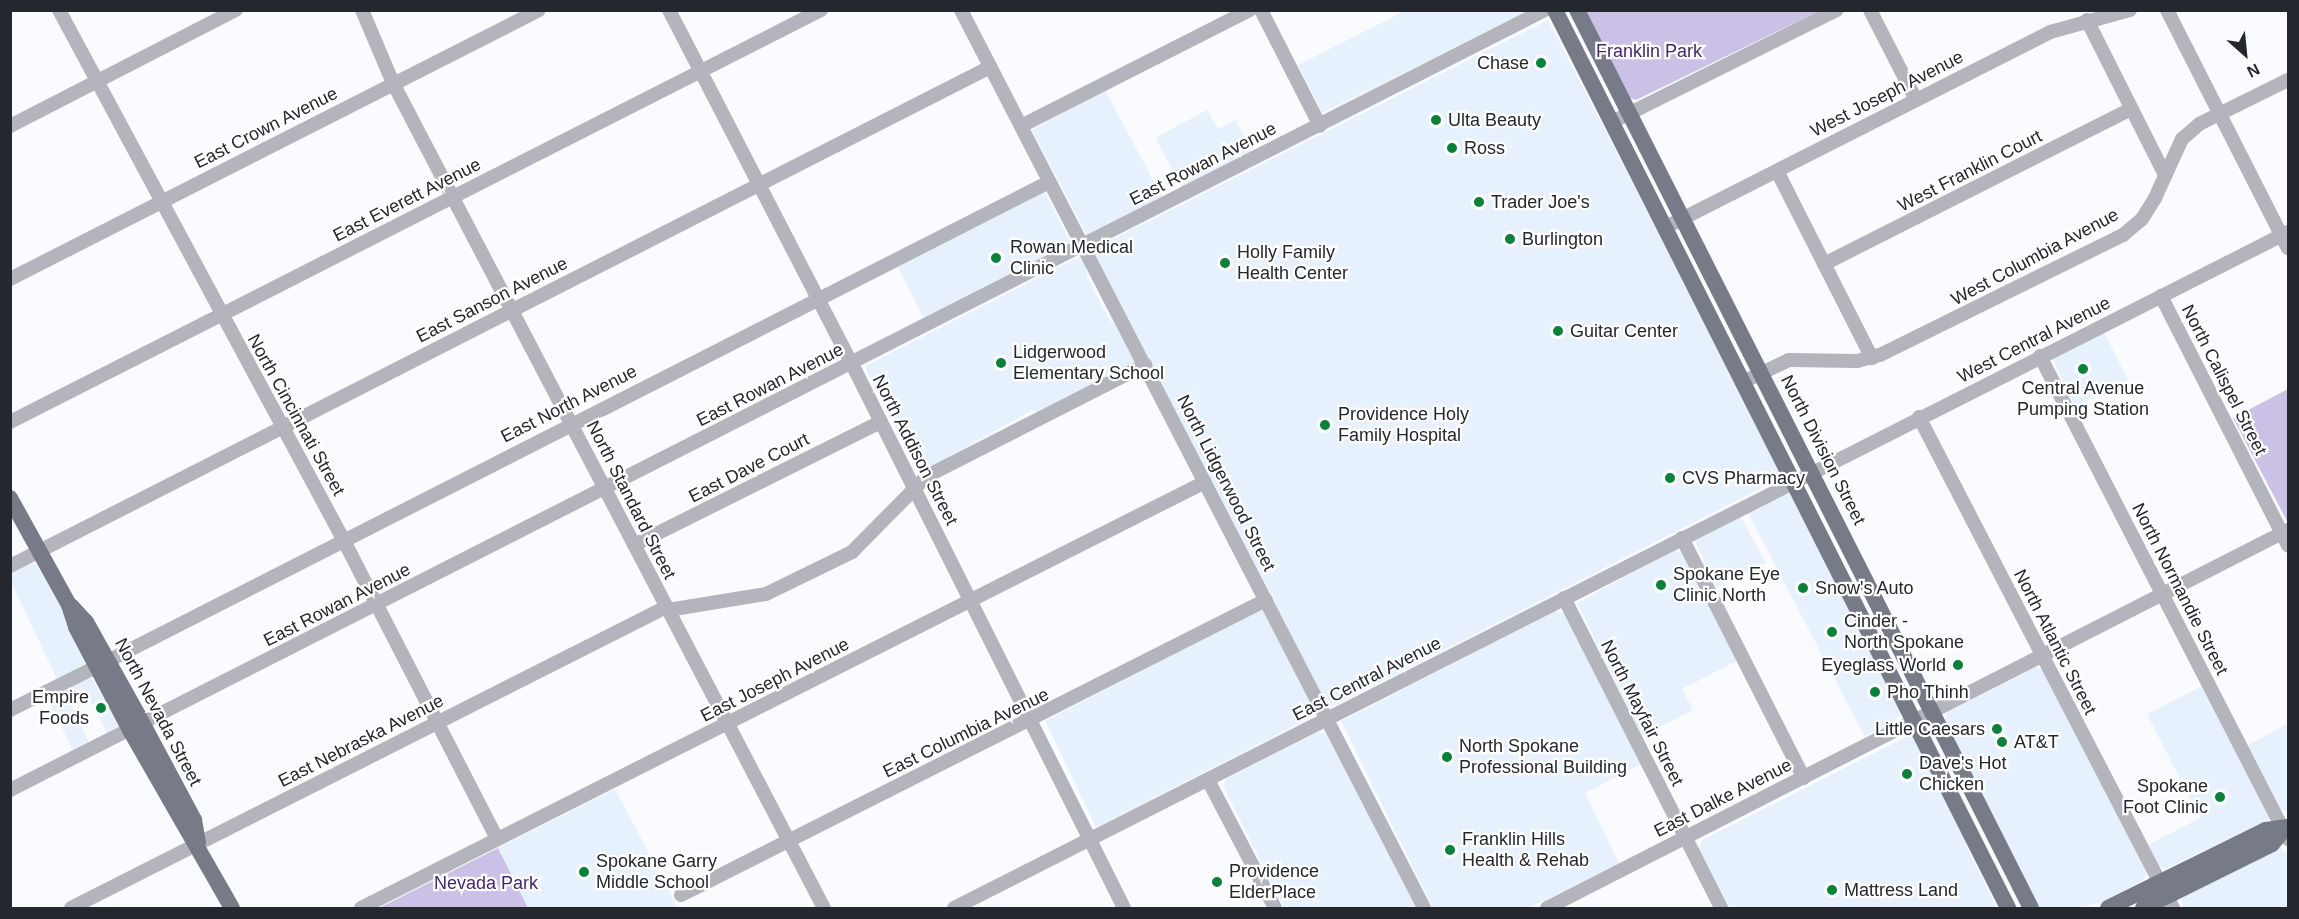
<!DOCTYPE html>
<html>
<head>
<meta charset="utf-8">
<style>
  body { margin:0 }
  #map { position:relative; width:2299px; height:919px; overflow:hidden; background:#f9fbfe; font-family:Arial,sans-serif }
  div>[style] { position:absolute }
  .built>* { inset:0; background:#e7f1fe }
  .green>* { inset:0; background:#cbc1e6 }
  .minor>* { height:14px; margin:-7px; padding:0 7px; transform-origin:7px; border-radius:7px; background:#b3b4bc }
  .major>* { height:16px; margin:-8px; padding:0 8px; transform-origin:8px; border-radius:8px; background:#777a87 }
  .dots>* { width:16px; height:16px; translate:-50% -50%; box-sizing:border-box; border:3px solid #fff; border-radius:50% }
  span { translate:-50% -50%; white-space:nowrap; text-align:center; line-height:1.15; -webkit-text-stroke:4.5px #fff; paint-order:stroke }
  .park-label { font-size:18px; color:#43286e }
  .poi-label { font-size:18px; color:#24282e }
  .right { translate:-100% -50%; text-align:right }
  .left { translate:0 -50%; text-align:left }
  .street-label { font-size:18px; color:#24282e }
  .frame { position:absolute; inset:0; border:12px solid #24282e; pointer-events:none }
  .north { position:absolute; left:2215px; top:24px; width:60px; height:60px; -webkit-text-stroke:4px #fff; paint-order:stroke; rotate:153deg; font-size:16px; font-weight:700; line-height:24px; text-align:center; color:#24282e }
  .north::after { content:''; display:block; margin:auto; width:21px; height:27px; background:#24282e; clip-path:polygon(50% 0,100% 100%,50% 72%,0 100%) }
</style>
</head>
<body>
<div id="map">
  <div class="built">
    <div style="clip-path:polygon(1405px 11px,1529px 11px,1322px 113px,1298px 65px)"></div>
    <div style="clip-path:polygon(1548px 20px,1782px 472px,1781px 478px,1096px 827px,1045px 721px,1275px 602px,1095px 255px,1095px 248px)"></div>
    <div style="clip-path:polygon(1105px 90px,1162px 197px,1087px 235px,1032px 130px)"></div>
    <div style="clip-path:polygon(1207px 110px,1218px 129px,1236px 120px,1252px 152px,1182px 187px,1155px 138px)"></div>
    <div style="clip-path:polygon(1044px 191px,1071px 243px,924px 319px,897px 265px)"></div>
    <div style="clip-path:polygon(1079px 257px,1086px 264px,1087px 277px,1109px 320px,1119px 328px,1134px 358px,1133px 364px,1038px 412px,1031px 411px,923px 471px,917px 470px,866px 370px,867px 365px)"></div>
    <div style="clip-path:polygon(2104px 332px,2128px 380px,2075px 407px,2053px 359px)"></div>
    <div style="clip-path:polygon(1784px 494px,1792px 495px,1903px 714px,1865px 737px,1748px 513px)"></div>
    <div style="clip-path:polygon(1740px 516px,1766px 563px,1716px 588px,1695px 541px)"></div>
    <div style="clip-path:polygon(1675px 550px,1682px 554px,1737px 661px,1682px 689px,1693px 710px,1642px 736px,1577px 603px)"></div>
    <div style="clip-path:polygon(30px 563px,39px 565px,86px 657px,84px 665px,57px 679px,11px 582px,11px 573px)"></div>
    <div style="clip-path:polygon(1555px 611px,1564px 613px,1641px 764px,1585px 793px,1619px 863px,1529px 908px,1433px 908px,1341px 721px)"></div>
    <div style="clip-path:polygon(2036px 667px,2043px 670px,2147px 874px,2142px 881px,2102px 902px,2078px 908px,2039px 908px,1945px 720px,1948px 712px)"></div>
    <div style="clip-path:polygon(91px 677px,120px 725px,107px 733px,87px 695px,70px 703px,89px 742px,73px 750px,47px 698px)"></div>
    <div style="clip-path:polygon(2204px 685px,2270px 819px,2165px 869px,2158px 864px,2148px 845px,2200px 818px,2147px 714px)"></div>
    <div style="clip-path:polygon(2288px 724px,2288px 811px,2287px 812px,2281px 809px,2248px 745px)"></div>
    <div style="clip-path:polygon(1318px 732px,1326px 734px,1416px 908px,1284px 908px,1223px 786px,1226px 779px)"></div>
    <div style="clip-path:polygon(1912px 734px,1961px 827px,1968px 851px,1997px 908px,1730px 908px,1699px 848px,1702px 840px)"></div>
    <div style="clip-path:polygon(615px 789px,678px 908px,528px 908px,498px 848px)"></div>
    <div style="clip-path:polygon(2280px 847px,2288px 855px,2288px 908px,2182px 908px,2182px 896px)"></div>
  </div>
  <div class="green">
    <div style="clip-path:polygon(1584px 11px,1819px 11px,1636px 100px,1630px 98px)"></div>
    <div style="clip-path:polygon(2288px 389px,2288px 523px,2233px 418px)"></div>
    <div style="clip-path:polygon(498px 848px,528px 908px,379px 908px)"></div>
  </div>
  <div class="minor">
    <div style="left:59px;top:10px;width:600px;rotate:61.77deg"></div>
    <div style="left:343px;top:539px;width:337px;rotate:62.8deg"></div>
    <div style="left:362px;top:10px;width:79px;rotate:67deg"></div>
    <div style="left:393px;top:83px;width:931px;rotate:62.42deg"></div>
    <div style="left:669px;top:10px;width:399px;rotate:62.7deg"></div>
    <div style="left:852px;top:364px;width:608px;rotate:63.43deg"></div>
    <div style="left:961px;top:10px;width:1010px;rotate:62.72deg"></div>
    <div style="left:1261px;top:10px;width:130px;rotate:63deg"></div>
    <div style="left:1870px;top:10px;width:101px;rotate:62.9deg"></div>
    <div style="left:2167px;top:10px;width:267px;rotate:63.1deg"></div>
    <div style="left:2087px;top:20px;width:174px;rotate:63.3deg"></div>
    <div style="left:1612px;top:122px;width:251px;rotate:-26.5deg"></div>
    <div style="left:10px;top:126px;width:254px;rotate:-27.2deg"></div>
    <div style="left:1021px;top:126px;width:257px;rotate:-26.9deg"></div>
    <div style="left:1777px;top:171px;width:210px;rotate:63.1deg"></div>
    <div style="left:1666px;top:227px;width:431px;rotate:-26.9deg"></div>
    <div style="left:2050px;top:32px;width:83px;rotate:-15.4deg"></div>
    <div style="left:1824px;top:264px;width:344px;rotate:-26.8deg"></div>
    <div style="left:10px;top:279px;width:593px;rotate:-26.95deg"></div>
    <div style="left:2161px;top:296px;width:280px;rotate:63deg"></div>
    <div style="left:2040px;top:356px;width:543px;rotate:62.82deg"></div>
    <div style="left:1745px;top:381px;width:49px;rotate:-25.5deg"></div>
    <div style="left:1789px;top:360px;width:68px;rotate:0.8deg"></div>
    <div style="left:1857px;top:361px;width:24px;rotate:-15deg"></div>
    <div style="left:1880px;top:355px;width:271px;rotate:-26.3deg"></div>
    <div style="left:2123px;top:235px;width:25px;rotate:-40deg"></div>
    <div style="left:2142px;top:219px;width:25px;rotate:-58deg"></div>
    <div style="left:2155px;top:198px;width:65px;rotate:-65.4deg"></div>
    <div style="left:2182px;top:139px;width:23px;rotate:-41deg"></div>
    <div style="left:2199px;top:124px;width:99px;rotate:-26.3deg"></div>
    <div style="left:1919px;top:417px;width:525px;rotate:62.65deg"></div>
    <div style="left:10px;top:422px;width:910px;rotate:-26.93deg"></div>
    <div style="left:1682px;top:538px;width:269px;rotate:63.1deg"></div>
    <div style="left:634px;top:545px;width:276px;rotate:-26.5deg"></div>
    <div style="left:10px;top:566px;width:1100px;rotate:-26.98deg"></div>
    <div style="left:1564px;top:598px;width:347px;rotate:63.1deg"></div>
    <div style="left:668px;top:610px;width:99px;rotate:-9.3deg"></div>
    <div style="left:766px;top:594px;width:96px;rotate:-26deg"></div>
    <div style="left:852px;top:552px;width:107px;rotate:-45.4deg"></div>
    <div style="left:927px;top:476px;width:245px;rotate:-27deg"></div>
    <div style="left:108px;top:661px;width:1056px;rotate:-26.98deg"></div>
    <div style="left:10px;top:710px;width:96px;rotate:-26.6deg"></div>
    <div style="left:1208px;top:780px;width:144px;rotate:62.4deg"></div>
    <div style="left:10px;top:790px;width:1722px;rotate:-26.94deg"></div>
    <div style="left:681px;top:895px;width:655px;rotate:-26.76deg"></div>
    <div style="left:2167px;top:897px;width:13px;rotate:61deg"></div>
    <div style="left:71px;top:908px;width:667px;rotate:-26.83deg"></div>
    <div style="left:361px;top:908px;width:945px;rotate:-26.78deg"></div>
    <div style="left:954px;top:908px;width:1496px;rotate:-26.87deg"></div>
    <div style="left:1547px;top:908px;width:832px;rotate:-27.03deg"></div>
  </div>
  <div class="major">
    <div style="left:1555px;top:10px;width:1006px;rotate:63.23deg"></div>
    <div style="left:1577px;top:10px;width:1006px;rotate:63.18deg"></div>
    <div style="left:10px;top:498px;width:122px;rotate:61.1deg"></div>
    <div style="left:69px;top:605px;width:23px;rotate:72deg"></div>
    <div style="left:76px;top:627px;width:116px;rotate:62.3deg"></div>
    <div style="left:130px;top:730px;width:205px;rotate:60.2deg"></div>
    <div style="left:71px;top:606px;width:22px;rotate:47deg"></div>
    <div style="left:86px;top:622px;width:107px;rotate:60.8deg"></div>
    <div style="left:138px;top:715px;width:119px;rotate:61.9deg"></div>
    <div style="left:194px;top:820px;width:23px;rotate:80deg"></div>
    <div style="left:2108px;top:908px;width:176px;rotate:-26.3deg"></div>
    <div style="left:2266px;top:830px;width:22px;rotate:-8deg"></div>
    <div style="left:2143px;top:908px;width:144px;rotate:-26.4deg"></div>
    <div style="left:2272px;top:844px;width:19px;rotate:-51deg"></div>
  </div>
  <div class="dots">
    <div style="left:1541px;top:63px;background:#0a813a"></div>
    <div style="left:1436px;top:120px;background:#0a813a"></div>
    <div style="left:1452px;top:148px;background:#0a813a"></div>
    <div style="left:1479px;top:202px;background:#0a813a"></div>
    <div style="left:1510px;top:239px;background:#0a813a"></div>
    <div style="left:996px;top:258px;background:#0a813a"></div>
    <div style="left:1225px;top:263px;background:#0a813a"></div>
    <div style="left:1558px;top:331px;background:#0a813a"></div>
    <div style="left:1001px;top:363px;background:#0a813a"></div>
    <div style="left:2083px;top:369px;background:#0a813a"></div>
    <div style="left:1325px;top:425px;background:#0a813a"></div>
    <div style="left:1670px;top:478px;background:#0a813a"></div>
    <div style="left:1661px;top:585px;background:#0a813a"></div>
    <div style="left:1803px;top:588px;background:#0a813a"></div>
    <div style="left:1832px;top:632px;background:#0a813a"></div>
    <div style="left:1958px;top:665px;background:#0a813a"></div>
    <div style="left:1875px;top:692px;background:#0a813a"></div>
    <div style="left:101px;top:708px;background:#0a813a"></div>
    <div style="left:1997px;top:729px;background:#0a813a"></div>
    <div style="left:2002px;top:742px;background:#0a813a"></div>
    <div style="left:1447px;top:757px;background:#0a813a"></div>
    <div style="left:1907px;top:774px;background:#0a813a"></div>
    <div style="left:2220px;top:797px;background:#0a813a"></div>
    <div style="left:1450px;top:850px;background:#0a813a"></div>
    <div style="left:584px;top:872px;background:#0a813a"></div>
    <div style="left:1217px;top:882px;background:#0a813a"></div>
    <div style="left:1832px;top:890px;background:#0a813a"></div>
  </div>
  <div class="park-label">
    <span style="left:1649px;top:51px">Franklin Park</span>
    <span style="left:486px;top:883px">Nevada Park</span>
  </div>
  <div class="poi-label">
    <span class="right" style="left:1529px;top:63px">Chase</span>
    <span class="left" style="left:1448px;top:120px">Ulta Beauty</span>
    <span class="left" style="left:1464px;top:148px">Ross</span>
    <span class="left" style="left:1491px;top:202px">Trader Joe's</span>
    <span class="left" style="left:1522px;top:239px">Burlington</span>
    <span class="left" style="left:1010px;top:258px">Rowan Medical<br>Clinic</span>
    <span class="left" style="left:1237px;top:263px">Holly Family<br>Health Center</span>
    <span class="left" style="left:1570px;top:331px">Guitar Center</span>
    <span class="left" style="left:1013px;top:363px">Lidgerwood<br>Elementary School</span>
    <span style="left:2083px;top:399px">Central Avenue<br>Pumping Station</span>
    <span class="left" style="left:1338px;top:425px">Providence Holy<br>Family Hospital</span>
    <span class="left" style="left:1682px;top:478px">CVS Pharmacy</span>
    <span class="left" style="left:1673px;top:585px">Spokane Eye<br>Clinic North</span>
    <span class="left" style="left:1815px;top:588px">Snow's Auto</span>
    <span class="left" style="left:1844px;top:632px">Cinder -<br>North Spokane</span>
    <span class="right" style="left:1946px;top:665px">Eyeglass World</span>
    <span class="left" style="left:1887px;top:692px">Pho Thinh</span>
    <span class="right" style="left:89px;top:708px">Empire<br>Foods</span>
    <span class="right" style="left:1985px;top:729px">Little Caesars</span>
    <span class="left" style="left:2014px;top:742px">AT&amp;T</span>
    <span class="left" style="left:1459px;top:757px">North Spokane<br>Professional Building</span>
    <span class="left" style="left:1919px;top:774px">Dave's Hot<br>Chicken</span>
    <span class="right" style="left:2208px;top:797px">Spokane<br>Foot Clinic</span>
    <span class="left" style="left:1462px;top:850px">Franklin Hills<br>Health &amp; Rehab</span>
    <span class="left" style="left:596px;top:872px">Spokane Garry<br>Middle School</span>
    <span class="left" style="left:1229px;top:882px">Providence<br>ElderPlace</span>
    <span class="left" style="left:1844px;top:890px">Mattress Land</span>
  </div>
  <div class="street-label">
    <span style="left:1887px;top:94px;rotate:-27deg">West Joseph Avenue</span>
    <span style="left:266px;top:128px;rotate:-27deg">East Crown Avenue</span>
    <span style="left:1203px;top:164px;rotate:-27deg">East Rowan Avenue</span>
    <span style="left:1970px;top:171px;rotate:-27deg">West Franklin Court</span>
    <span style="left:407px;top:200px;rotate:-27deg">East Everett Avenue</span>
    <span style="left:2035px;top:257px;rotate:-28deg">West Columbia Avenue</span>
    <span style="left:492px;top:300px;rotate:-27deg">East Sanson Avenue</span>
    <span style="left:2034px;top:340px;rotate:-27deg">West Central Avenue</span>
    <span style="left:2224px;top:380px;rotate:63deg">North Calispel Street</span>
    <span style="left:770px;top:385px;rotate:-27deg">East Rowan Avenue</span>
    <span style="left:569px;top:404px;rotate:-27deg">East North Avenue</span>
    <span style="left:296px;top:415px;rotate:61deg">North Cincinnati Street</span>
    <span style="left:915px;top:450px;rotate:63deg">North Addison Street</span>
    <span style="left:1823px;top:450px;rotate:63deg">North Division Street</span>
    <span style="left:749px;top:468px;rotate:-27deg">East Dave Court</span>
    <span style="left:1226px;top:483px;rotate:63deg">North Lidgerwood Street</span>
    <span style="left:631px;top:500px;rotate:63deg">North Standard Street</span>
    <span style="left:2180px;top:589px;rotate:63deg">North Normandie Street</span>
    <span style="left:337px;top:605px;rotate:-27deg">East Rowan Avenue</span>
    <span style="left:2055px;top:642px;rotate:63deg">North Atlantic Street</span>
    <span style="left:1367px;top:679px;rotate:-27deg">East Central Avenue</span>
    <span style="left:775px;top:680px;rotate:-27deg">East Joseph Avenue</span>
    <span style="left:158px;top:712px;rotate:62deg">North Nevada Street</span>
    <span style="left:1642px;top:713px;rotate:63deg">North Mayfair Street</span>
    <span style="left:966px;top:733px;rotate:-26deg">East Columbia Avenue</span>
    <span style="left:361px;top:741px;rotate:-27deg">East Nebraska Avenue</span>
    <span style="left:1723px;top:798px;rotate:-27deg">East Dalke Avenue</span>
  </div>
  <div class="frame"></div>
  <div class="north">N</div>
</div>
</body>
</html>
